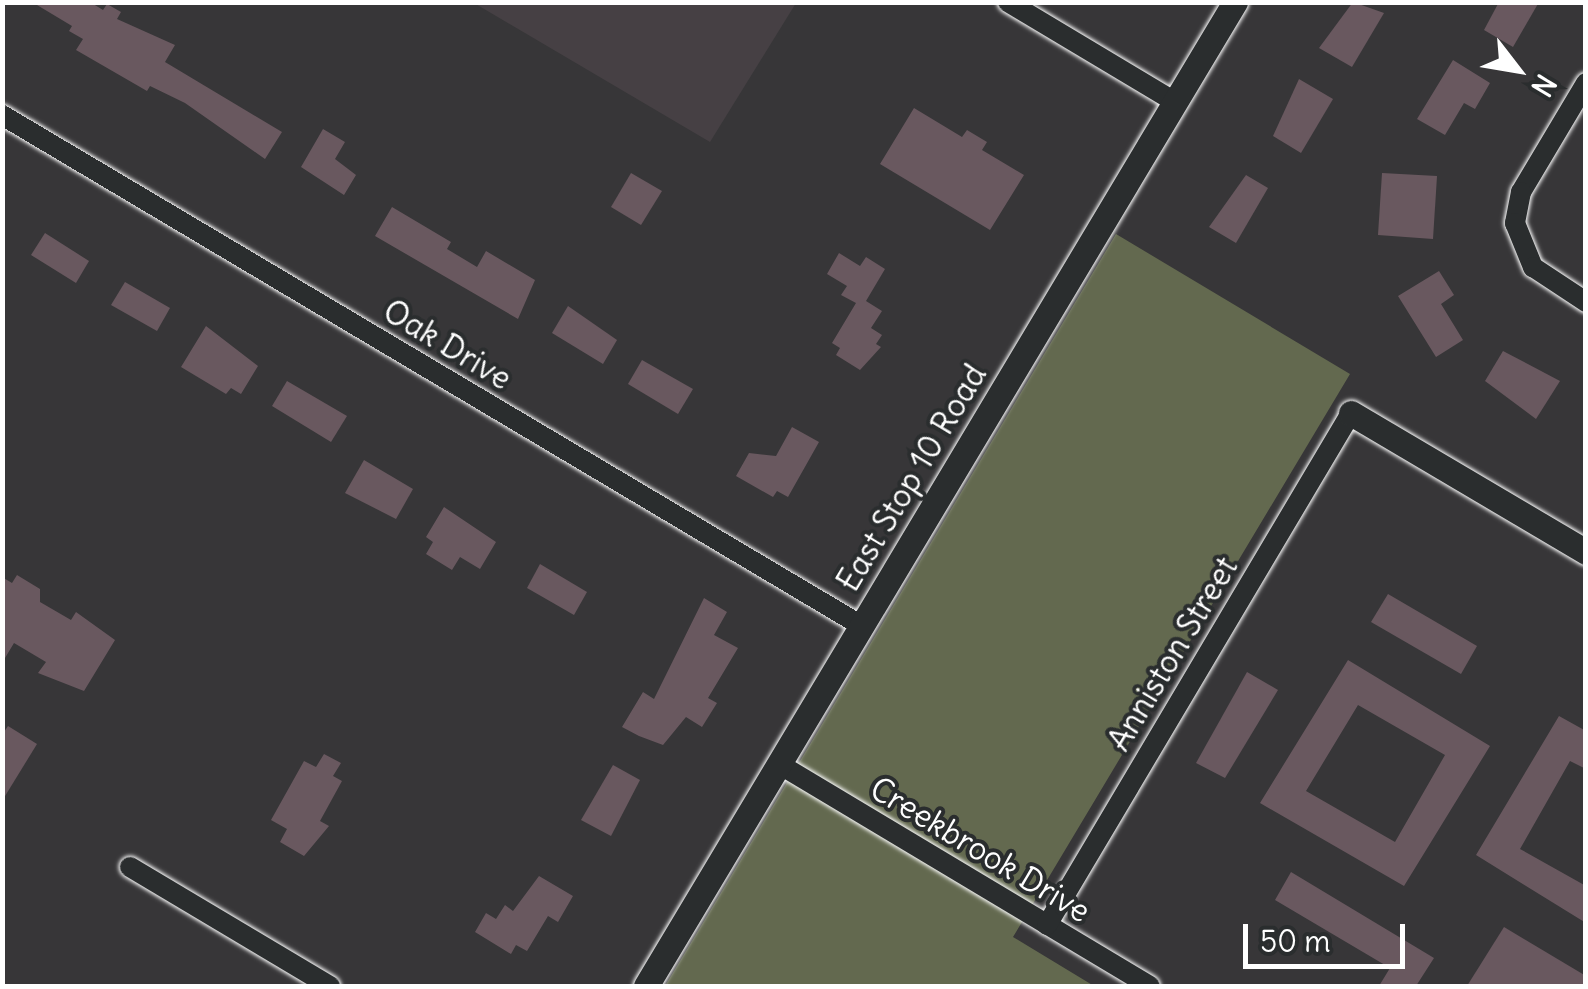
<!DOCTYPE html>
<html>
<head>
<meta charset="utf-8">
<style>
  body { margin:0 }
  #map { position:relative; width:1588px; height:989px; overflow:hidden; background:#373638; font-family:Delius,sans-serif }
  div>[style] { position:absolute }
  .built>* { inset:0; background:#464044 }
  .green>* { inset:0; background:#63694f }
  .building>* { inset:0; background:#69585f }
  .roads { filter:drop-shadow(0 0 2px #fff) drop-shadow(0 0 2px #fff) }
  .minor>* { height:20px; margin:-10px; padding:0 10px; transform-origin:10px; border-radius:10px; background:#2a2d2e }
  .tertiary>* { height:25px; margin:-12.5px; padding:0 12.5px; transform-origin:12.5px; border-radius:12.5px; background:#2a2d2e }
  span { translate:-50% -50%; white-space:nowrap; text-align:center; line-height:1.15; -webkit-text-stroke:8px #2a2d2e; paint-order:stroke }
  .street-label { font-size:32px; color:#fff }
  .frame { position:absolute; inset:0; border:5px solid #fff; pointer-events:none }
  .north { position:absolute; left:1468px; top:20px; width:100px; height:100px; -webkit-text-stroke:8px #2a2d2e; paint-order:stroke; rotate:121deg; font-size:28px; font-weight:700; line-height:40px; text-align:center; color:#fff }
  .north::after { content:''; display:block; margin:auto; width:35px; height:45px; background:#fff; clip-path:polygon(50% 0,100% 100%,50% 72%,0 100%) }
  .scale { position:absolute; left:1243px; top:924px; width:162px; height:45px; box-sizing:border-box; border:5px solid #fff; border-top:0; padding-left:12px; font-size:30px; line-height:35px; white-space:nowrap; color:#fff; -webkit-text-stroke:8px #2a2d2e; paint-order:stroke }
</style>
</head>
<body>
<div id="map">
  <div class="built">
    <div style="clip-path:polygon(474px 3px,796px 3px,710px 142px)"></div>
  </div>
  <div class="green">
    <div style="clip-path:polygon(1116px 234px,1350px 374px,1013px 937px,1094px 986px,665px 986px)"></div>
  </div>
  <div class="building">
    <div style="clip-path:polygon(32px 2px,90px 2px,103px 10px,107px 4px,121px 12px,117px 19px,175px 45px,165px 62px,282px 132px,265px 159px,185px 103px,150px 86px,147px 91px,76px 50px,83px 39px,69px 31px,72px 26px)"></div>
    <div style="clip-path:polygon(1353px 2px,1384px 13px,1352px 67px,1319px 48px)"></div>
    <div style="clip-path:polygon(1499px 2px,1539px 2px,1513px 47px,1484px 30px)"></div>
    <div style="clip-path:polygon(1453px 60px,1490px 83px,1475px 109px,1464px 103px,1445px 135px,1417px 119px)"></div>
    <div style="clip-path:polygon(1299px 79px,1333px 99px,1301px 153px,1273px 136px)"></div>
    <div style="clip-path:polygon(914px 108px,962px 137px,967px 130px,987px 142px,982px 150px,1024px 175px,990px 230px,880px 164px)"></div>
    <div style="clip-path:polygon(323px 129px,345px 142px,335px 159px,356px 175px,344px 195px,301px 167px)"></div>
    <div style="clip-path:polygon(631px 173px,662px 191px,641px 225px,611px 207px)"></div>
    <div style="clip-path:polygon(1382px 173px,1437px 176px,1433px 239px,1378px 235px)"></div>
    <div style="clip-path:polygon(1246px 175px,1268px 188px,1236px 243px,1209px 227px)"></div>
    <div style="clip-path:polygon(392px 207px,451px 242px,447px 249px,477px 267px,486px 251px,535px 280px,518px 319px,375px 236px)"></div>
    <div style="clip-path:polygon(45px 233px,89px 261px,76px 283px,31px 255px)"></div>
    <div style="clip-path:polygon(839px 253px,860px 266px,866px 257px,885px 269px,866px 301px,882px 311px,871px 328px,882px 335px,876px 344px,881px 347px,860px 370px,836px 355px,840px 348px,832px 343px,856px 303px,841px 295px,847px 286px,827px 274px)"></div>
    <div style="clip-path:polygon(1439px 271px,1454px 295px,1441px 304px,1463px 340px,1436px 357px,1398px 296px)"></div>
    <div style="clip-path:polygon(125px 282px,170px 308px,157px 331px,111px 305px)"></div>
    <div style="clip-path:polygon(568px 306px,617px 340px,603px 364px,552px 333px)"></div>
    <div style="clip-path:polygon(206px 326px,258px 366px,241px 394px,231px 388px,226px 394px,181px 367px)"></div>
    <div style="clip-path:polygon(1503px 351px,1560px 381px,1536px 419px,1485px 381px)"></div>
    <div style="clip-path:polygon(642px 360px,693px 389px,678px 414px,628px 384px)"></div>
    <div style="clip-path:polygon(287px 381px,347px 416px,331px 442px,272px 406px)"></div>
    <div style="clip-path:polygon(792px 427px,819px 442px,788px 497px,777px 491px,773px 497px,736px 476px,749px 453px,776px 456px)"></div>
    <div style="clip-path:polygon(364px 460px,413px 489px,396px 519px,345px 493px)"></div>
    <div style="clip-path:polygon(444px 507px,496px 542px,480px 569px,460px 557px,452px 570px,426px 554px,433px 542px,426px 537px)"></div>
    <div style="clip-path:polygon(540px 564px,587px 592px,574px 615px,527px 588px)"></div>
    <div style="clip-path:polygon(17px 575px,40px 589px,40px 602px,71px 620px,76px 612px,115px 640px,84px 691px,38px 673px,46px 662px,14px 643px,2px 663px,2px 577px,12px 583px)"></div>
    <div style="clip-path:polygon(1388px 594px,1477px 646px,1461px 674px,1371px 622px)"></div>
    <div style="clip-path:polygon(704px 598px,727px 612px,714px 635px,738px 648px,708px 698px,717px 703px,702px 727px,686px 717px,663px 745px,639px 736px,622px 727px,643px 692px,654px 699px)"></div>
    <div style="clip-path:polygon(evenodd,1348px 660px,1490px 746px,1404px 886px,1260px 803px,1348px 660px,1358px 705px,1445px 755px,1395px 842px,1306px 791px,1358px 705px)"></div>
    <div style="clip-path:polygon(1247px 672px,1278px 690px,1225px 778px,1196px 763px)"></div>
    <div style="clip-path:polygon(1559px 716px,1586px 731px,1586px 769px,1570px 761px,1520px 849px,1586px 886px,1586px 923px,1476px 855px)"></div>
    <div style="clip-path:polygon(8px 726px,37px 744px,2px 801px,2px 735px)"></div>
    <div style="clip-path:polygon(324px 754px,341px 763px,333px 776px,342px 781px,320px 821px,329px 826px,304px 856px,280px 842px,287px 829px,271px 820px,304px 761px,316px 767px)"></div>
    <div style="clip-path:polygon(613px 765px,640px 780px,611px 836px,581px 820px)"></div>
    <div style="clip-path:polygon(1291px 872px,1434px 958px,1416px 986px,1379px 986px,1390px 968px,1275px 900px)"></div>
    <div style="clip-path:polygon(539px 876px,573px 896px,558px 922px,548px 916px,527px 951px,516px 945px,511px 954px,475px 932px,486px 913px,496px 919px,505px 905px,513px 911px)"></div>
    <div style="clip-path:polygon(1504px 927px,1586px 976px,1586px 986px,1467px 986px)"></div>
  </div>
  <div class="roads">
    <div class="minor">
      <div style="left:1008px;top:2px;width:195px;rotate:30.9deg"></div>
      <div style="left:1586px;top:83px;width:127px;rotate:120.8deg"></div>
      <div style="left:1521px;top:192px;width:32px;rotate:101deg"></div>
      <div style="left:1515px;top:223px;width:48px;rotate:67.8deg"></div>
      <div style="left:1533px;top:267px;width:64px;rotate:33.4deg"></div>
      <div style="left:2px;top:115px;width:1000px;rotate:30.72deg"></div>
      <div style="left:779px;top:764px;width:432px;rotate:30.9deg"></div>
      <div style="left:130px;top:867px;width:233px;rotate:30.8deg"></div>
      <div style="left:1047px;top:925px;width:595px;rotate:-59.3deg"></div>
    </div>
    <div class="tertiary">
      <div style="left:1351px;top:413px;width:273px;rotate:30.6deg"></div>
      <div style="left:646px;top:986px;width:1147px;rotate:-59.1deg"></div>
    </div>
  </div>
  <div class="street-label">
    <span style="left:447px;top:345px;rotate:31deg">Oak Drive</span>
    <span style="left:912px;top:478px;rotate:-59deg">East Stop 10 Road</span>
    <span style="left:1173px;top:654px;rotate:-59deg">Anniston Street</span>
    <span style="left:980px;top:850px;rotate:31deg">Creekbrook Drive</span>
  </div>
  <div class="frame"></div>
  <div class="north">N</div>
  <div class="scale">50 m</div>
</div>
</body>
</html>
